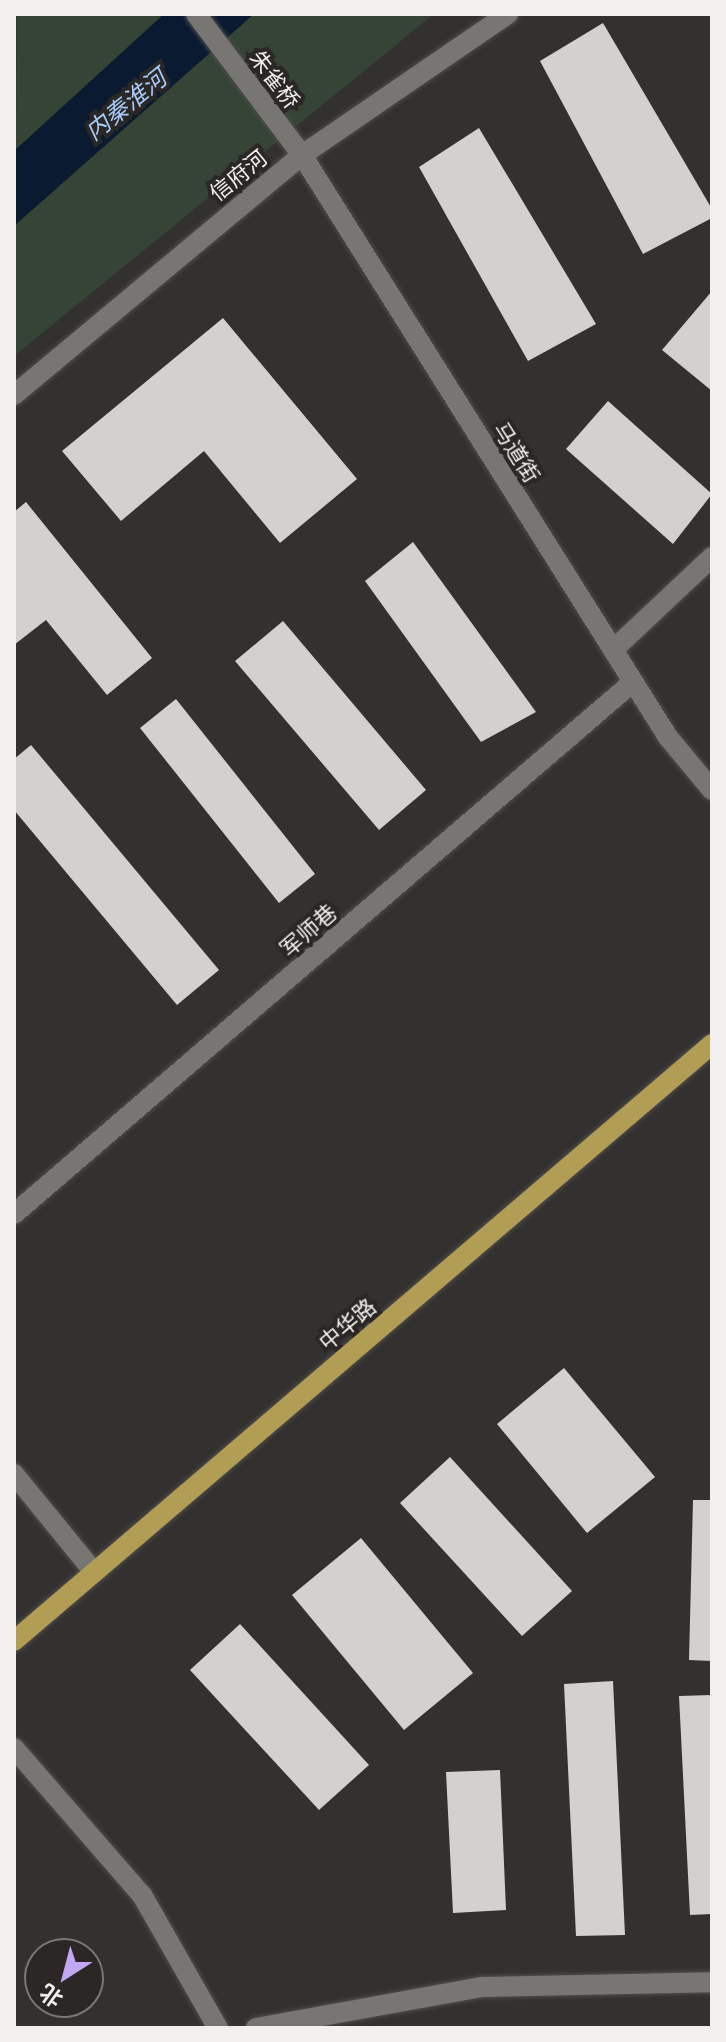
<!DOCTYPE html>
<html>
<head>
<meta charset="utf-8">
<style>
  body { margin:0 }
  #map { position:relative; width:726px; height:2042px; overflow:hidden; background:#33312f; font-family:"IBM Plex Serif","Noto Sans SC",serif }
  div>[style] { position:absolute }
  .green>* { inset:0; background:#354435 }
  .water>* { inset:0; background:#091a31 }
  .building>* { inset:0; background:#d3d0cd }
  .roads { filter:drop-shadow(0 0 2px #4e4d4b) drop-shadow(0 0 2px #4e4d4b) }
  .minor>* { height:20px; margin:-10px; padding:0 10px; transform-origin:10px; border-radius:10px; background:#787673 }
  .major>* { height:20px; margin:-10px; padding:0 10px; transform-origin:10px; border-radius:10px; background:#b29d54 }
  span { translate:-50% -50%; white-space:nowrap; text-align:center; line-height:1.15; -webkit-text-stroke:8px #2a2725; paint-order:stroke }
  .street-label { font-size:22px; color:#f1f0ee }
  .water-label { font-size:24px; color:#a6cbfd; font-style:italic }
  .frame { position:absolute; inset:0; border:16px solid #f1f0ee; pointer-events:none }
  .north { position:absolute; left:24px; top:1938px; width:80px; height:80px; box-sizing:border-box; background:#2a2725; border:2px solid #7a7775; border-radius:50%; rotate:216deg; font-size:22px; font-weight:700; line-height:32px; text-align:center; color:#f1f0ee }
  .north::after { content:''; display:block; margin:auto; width:28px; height:36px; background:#c2a7f2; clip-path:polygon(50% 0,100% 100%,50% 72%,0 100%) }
</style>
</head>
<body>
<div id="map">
  <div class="green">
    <div style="clip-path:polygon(17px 14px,434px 14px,14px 356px)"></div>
  </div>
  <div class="water">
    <div style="clip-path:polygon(164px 14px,254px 14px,14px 226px,14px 151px)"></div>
  </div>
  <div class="building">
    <div style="clip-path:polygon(603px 23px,712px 209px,712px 218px,643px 254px,540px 61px)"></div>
    <div style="clip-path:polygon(479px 128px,596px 324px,528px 361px,419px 167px)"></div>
    <div style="clip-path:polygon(712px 291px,712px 391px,662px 350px)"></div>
    <div style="clip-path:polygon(223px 318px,357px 479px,280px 543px,204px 451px,121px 521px,62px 451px)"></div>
    <div style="clip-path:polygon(608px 401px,712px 494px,673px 544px,566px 449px)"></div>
    <div style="clip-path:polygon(26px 502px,152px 658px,107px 695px,46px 620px,14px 645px,14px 512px)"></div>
    <div style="clip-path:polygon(413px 542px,536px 712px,481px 742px,365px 581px)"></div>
    <div style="clip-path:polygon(283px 621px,426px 790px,379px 830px,235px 661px)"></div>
    <div style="clip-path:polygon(176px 699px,315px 874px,279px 903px,140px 728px)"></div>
    <div style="clip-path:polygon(31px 745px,219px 970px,177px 1005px,14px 810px,14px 759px)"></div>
    <div style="clip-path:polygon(564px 1368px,655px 1477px,587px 1533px,497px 1424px)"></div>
    <div style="clip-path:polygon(450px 1457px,572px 1591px,522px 1636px,400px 1503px)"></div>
    <div style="clip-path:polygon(693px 1500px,712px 1500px,712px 1661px,689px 1660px)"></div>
    <div style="clip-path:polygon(361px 1538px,473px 1673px,404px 1730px,292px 1595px)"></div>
    <div style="clip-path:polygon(240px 1624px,369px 1765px,319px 1810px,190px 1670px)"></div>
    <div style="clip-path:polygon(613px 1681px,625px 1935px,576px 1936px,564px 1684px)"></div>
    <div style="clip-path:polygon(712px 1695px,712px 1914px,690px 1915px,679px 1696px)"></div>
    <div style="clip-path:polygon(500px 1770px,506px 1910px,453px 1913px,446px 1772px)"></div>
  </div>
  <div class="roads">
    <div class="minor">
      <div style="left:196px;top:14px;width:176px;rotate:53.1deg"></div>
      <div style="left:302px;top:155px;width:688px;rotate:57.84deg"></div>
      <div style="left:668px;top:737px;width:69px;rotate:50.3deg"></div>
      <div style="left:14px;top:395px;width:375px;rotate:-39.8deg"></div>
      <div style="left:302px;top:155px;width:250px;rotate:-34.4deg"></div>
      <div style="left:613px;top:650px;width:136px;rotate:-43.2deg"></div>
      <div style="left:14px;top:1214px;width:816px;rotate:-40.68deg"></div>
      <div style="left:14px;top:1474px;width:127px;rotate:50.8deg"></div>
      <div style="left:14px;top:1748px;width:195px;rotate:49deg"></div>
      <div style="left:142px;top:1895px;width:153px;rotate:60.3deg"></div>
      <div style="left:256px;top:2028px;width:230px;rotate:-10.3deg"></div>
      <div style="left:482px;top:1987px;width:230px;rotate:-1.2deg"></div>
    </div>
    <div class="major">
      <div style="left:14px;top:1641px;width:918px;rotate:-40.54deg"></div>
    </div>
  </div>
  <div class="street-label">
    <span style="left:275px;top:79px;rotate:53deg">朱雀桥</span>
    <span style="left:238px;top:175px;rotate:-39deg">信府河</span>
    <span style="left:517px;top:452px;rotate:58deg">马道街</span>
    <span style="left:308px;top:930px;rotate:-41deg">军师巷</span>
    <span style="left:347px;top:1324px;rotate:-40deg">中华路</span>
  </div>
  <div class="water-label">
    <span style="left:126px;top:105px;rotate:-39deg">内秦淮河</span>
  </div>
  <div class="frame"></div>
  <div class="north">北</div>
</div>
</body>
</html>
